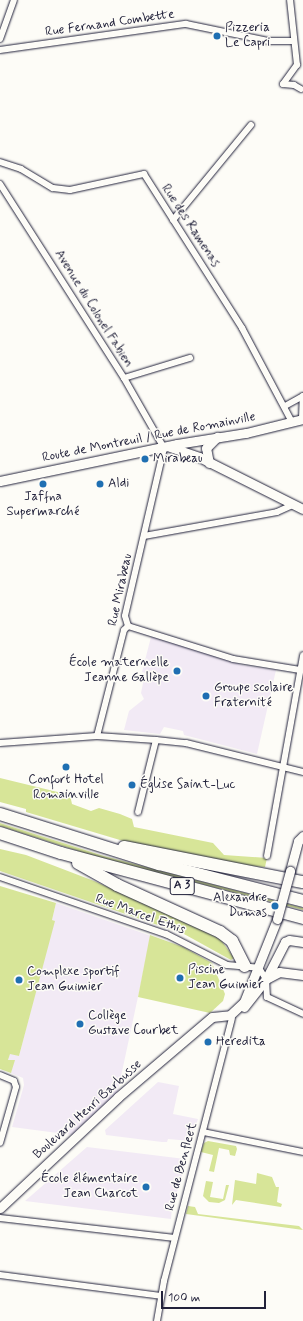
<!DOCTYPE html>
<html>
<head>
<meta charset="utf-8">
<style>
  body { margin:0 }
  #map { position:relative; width:303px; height:1321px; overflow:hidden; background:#fdfcf7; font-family:Mynerve,sans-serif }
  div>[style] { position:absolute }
  .built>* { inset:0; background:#f2eaf5 }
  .green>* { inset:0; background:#d7e598 }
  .roads { filter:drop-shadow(0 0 1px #22223b) drop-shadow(0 0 1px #22223b) }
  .street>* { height:6px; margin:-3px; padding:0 3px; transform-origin:3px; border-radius:3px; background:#fdfcf7 }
  .secondary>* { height:9px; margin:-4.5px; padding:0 4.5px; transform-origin:4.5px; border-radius:4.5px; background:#fdfcf7 }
  .highway>* { height:12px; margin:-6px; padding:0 6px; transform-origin:6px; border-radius:6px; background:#fdfcf7 }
  .bridges { filter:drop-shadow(0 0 1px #22223b) drop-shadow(0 0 1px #22223b) }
  .secondary-bridge>* { height:9px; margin:-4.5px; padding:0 4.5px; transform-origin:4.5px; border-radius:4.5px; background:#fdfcf7 }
  .dots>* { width:11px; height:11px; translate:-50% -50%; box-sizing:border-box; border:2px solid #fdfcf7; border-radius:50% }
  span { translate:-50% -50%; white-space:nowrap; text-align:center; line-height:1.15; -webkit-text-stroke:3px #fdfcf7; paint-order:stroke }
  .shield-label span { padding:1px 3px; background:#fdfcf7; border:1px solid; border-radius:3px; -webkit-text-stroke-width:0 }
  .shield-label { font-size:12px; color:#22223b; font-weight:700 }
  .street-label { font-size:13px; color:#22223b }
  .poi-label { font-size:13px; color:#22223b }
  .left { translate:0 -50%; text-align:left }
  .right { translate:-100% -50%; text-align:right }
  .scale { position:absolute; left:161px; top:1291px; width:105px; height:18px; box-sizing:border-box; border:2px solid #22223b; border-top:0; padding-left:5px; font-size:12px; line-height:14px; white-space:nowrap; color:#22223b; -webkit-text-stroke:3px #fdfcf7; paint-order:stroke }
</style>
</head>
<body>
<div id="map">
  <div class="built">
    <div style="clip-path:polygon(151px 637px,192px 647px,242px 665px,276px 670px,257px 754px,184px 735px,183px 731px,164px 727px,160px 734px,124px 730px,129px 711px,144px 699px,141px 693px,145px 673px,142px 672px)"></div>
    <div style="clip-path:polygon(56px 903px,151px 936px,117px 1095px,73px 1135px,12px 1127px,24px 1085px,23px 1078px,11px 1073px,14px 1060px,8px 1060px,10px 1053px,19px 1056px,54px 921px,52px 920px)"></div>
    <div style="clip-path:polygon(158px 1082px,179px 1086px,173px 1114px,198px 1119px,191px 1141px,168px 1139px,167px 1142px,162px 1142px,106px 1135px,105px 1130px)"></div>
    <div style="clip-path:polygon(87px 1147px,185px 1159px,186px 1163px,172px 1208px,171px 1219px,25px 1201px)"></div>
  </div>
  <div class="green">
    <div style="clip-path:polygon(0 778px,70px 795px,72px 804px,91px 811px,99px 808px,120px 814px,132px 819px,134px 827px,213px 843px,224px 855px,267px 858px,265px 867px,239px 865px,130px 843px,26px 812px,26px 809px,0 802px)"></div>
    <div style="clip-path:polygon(0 823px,104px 856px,303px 908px,303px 910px,103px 859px,0 826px)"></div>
    <div style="clip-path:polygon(0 849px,26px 855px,94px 881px,196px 926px,221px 940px,234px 958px,231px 960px,184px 934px,0 871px)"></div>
    <div style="clip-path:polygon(0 886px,56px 903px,52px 920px,55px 921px,19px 1056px,10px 1054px,8px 1060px,15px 1060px,11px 1073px,0 1069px)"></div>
    <div style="clip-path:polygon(150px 935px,183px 947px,212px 963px,225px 994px,223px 1001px,210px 1013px,138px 997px)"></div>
    <div style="clip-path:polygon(208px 1141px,236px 1146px,237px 1149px,235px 1156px,230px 1155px,229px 1150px,219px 1148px,214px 1172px,209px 1171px,213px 1155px,201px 1152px,204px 1143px)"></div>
    <div style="clip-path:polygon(257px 1173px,272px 1177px,276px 1187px,279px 1187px,277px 1202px,282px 1204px,281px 1207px,236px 1200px,232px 1205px,235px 1180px,256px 1184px)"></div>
    <div style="clip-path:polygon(206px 1181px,213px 1182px,210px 1197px,223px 1199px,226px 1185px,229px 1185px,225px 1200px,219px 1203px,209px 1202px,203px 1196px)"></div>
    <div style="clip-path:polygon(188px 1206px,195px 1207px,198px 1214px,299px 1226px,303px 1230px,186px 1214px)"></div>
  </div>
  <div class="roads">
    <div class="street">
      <div style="left:0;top:39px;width:41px;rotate:-70.3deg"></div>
      <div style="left:0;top:50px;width:188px;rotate:-8deg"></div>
      <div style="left:186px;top:24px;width:85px;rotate:11.6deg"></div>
      <div style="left:269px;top:41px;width:24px"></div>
      <div style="left:283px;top:84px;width:24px;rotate:-54deg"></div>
      <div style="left:297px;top:65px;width:65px;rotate:-96.1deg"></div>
      <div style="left:283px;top:84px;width:11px;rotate:5deg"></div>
      <div style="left:294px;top:85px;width:8px;rotate:30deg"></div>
      <div style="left:0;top:162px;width:22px;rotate:18deg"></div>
      <div style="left:21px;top:169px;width:37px;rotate:31deg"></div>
      <div style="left:53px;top:188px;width:17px;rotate:7deg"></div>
      <div style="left:70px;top:190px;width:76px;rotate:-12.2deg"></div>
      <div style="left:144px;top:174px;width:183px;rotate:57.5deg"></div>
      <div style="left:242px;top:328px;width:106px;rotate:62deg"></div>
      <div style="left:0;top:184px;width:230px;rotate:57.4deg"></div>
      <div style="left:124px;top:378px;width:81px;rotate:60.3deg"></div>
      <div style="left:164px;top:448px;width:172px;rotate:103.1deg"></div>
      <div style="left:125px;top:616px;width:10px;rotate:73deg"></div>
      <div style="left:173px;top:220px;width:123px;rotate:-50.6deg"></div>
      <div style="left:124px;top:378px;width:69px;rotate:-16.9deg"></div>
      <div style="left:285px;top:406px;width:21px;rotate:-29deg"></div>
      <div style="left:302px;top:419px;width:23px;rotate:-88deg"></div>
      <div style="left:144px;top:536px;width:135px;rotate:-10.2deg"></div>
      <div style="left:277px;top:512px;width:17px;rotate:-24deg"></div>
      <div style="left:128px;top:626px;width:110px;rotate:17.4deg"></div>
      <div style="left:233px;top:659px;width:68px;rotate:9.3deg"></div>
      <div style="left:97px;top:736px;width:109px;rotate:-75.7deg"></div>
      <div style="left:124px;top:630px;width:6px;rotate:-45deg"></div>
      <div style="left:0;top:743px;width:97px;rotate:-4.1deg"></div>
      <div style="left:97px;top:736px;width:59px;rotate:3.9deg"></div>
      <div style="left:156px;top:740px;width:30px;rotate:6deg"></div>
      <div style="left:186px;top:743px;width:121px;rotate:13.9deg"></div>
      <div style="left:138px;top:812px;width:74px;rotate:-76deg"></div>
      <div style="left:267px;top:856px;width:204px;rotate:-79.8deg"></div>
      <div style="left:0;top:877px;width:176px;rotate:19deg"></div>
      <div style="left:166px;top:934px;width:68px;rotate:26.9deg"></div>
      <div style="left:227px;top:965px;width:32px;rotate:5deg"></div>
      <div style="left:259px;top:968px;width:13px;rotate:58deg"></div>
      <div style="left:266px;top:979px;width:18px;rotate:87deg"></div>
      <div style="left:267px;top:997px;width:40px;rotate:25deg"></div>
      <div style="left:0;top:1075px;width:15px;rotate:23deg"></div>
      <div style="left:14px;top:1081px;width:6px;rotate:72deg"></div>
      <div style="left:16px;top:1087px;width:58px;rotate:105.9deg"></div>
      <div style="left:203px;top:1132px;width:102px;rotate:11.3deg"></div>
      <div style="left:0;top:1218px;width:176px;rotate:6.5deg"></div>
      <div style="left:0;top:1275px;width:162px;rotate:7.4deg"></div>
      <div style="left:157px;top:1321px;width:41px;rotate:-80.1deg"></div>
      <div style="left:164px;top:1281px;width:271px;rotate:-75.5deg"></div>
    </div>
    <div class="secondary">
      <div style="left:170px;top:447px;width:31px;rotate:19deg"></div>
      <div style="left:199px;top:457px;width:116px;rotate:26.6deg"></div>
      <div style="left:209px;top:463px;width:15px;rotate:-101deg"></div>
      <div style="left:206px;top:448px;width:16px;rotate:-45deg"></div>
      <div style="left:0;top:481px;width:181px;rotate:-11.8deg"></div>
      <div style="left:177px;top:444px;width:70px;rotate:-9.1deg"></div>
      <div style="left:246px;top:433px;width:59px;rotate:-13.8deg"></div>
      <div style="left:290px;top:871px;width:31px;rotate:-75deg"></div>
      <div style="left:298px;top:841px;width:7px;rotate:-45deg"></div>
      <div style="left:266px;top:979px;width:15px;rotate:-28deg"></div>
      <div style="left:279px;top:972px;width:24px;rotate:7deg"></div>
      <div style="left:244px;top:1007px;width:36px;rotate:-52deg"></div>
      <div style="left:266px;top:979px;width:42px;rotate:-62.8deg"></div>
      <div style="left:285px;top:942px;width:4px;rotate:-27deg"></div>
      <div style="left:289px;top:940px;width:14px;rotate:8deg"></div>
      <div style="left:0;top:1208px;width:162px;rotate:-43.2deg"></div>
      <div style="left:118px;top:1097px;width:123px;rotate:-40.4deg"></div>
      <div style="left:212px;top:1017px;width:18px;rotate:-6deg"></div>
      <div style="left:230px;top:1015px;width:19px;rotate:-43deg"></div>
      <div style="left:244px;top:1002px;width:89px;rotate:-68.3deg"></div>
    </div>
    <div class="highway">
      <div style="left:0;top:814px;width:167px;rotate:17.5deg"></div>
      <div style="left:159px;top:864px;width:149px;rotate:14.4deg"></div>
      <div style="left:0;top:833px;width:64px;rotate:18.2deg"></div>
      <div style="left:61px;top:853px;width:251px;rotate:15deg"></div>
      <div style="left:124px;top:847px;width:182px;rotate:11.1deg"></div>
      <div style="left:78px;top:863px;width:45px;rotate:29.4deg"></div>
      <div style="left:117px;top:885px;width:113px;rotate:24.5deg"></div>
      <div style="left:220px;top:932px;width:15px;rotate:37deg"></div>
      <div style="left:232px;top:941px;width:28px;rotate:63deg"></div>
    </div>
  </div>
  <div class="bridges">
    <div class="secondary-bridge">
      <div style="left:277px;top:919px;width:50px;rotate:-74.8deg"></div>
    </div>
  </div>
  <div class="dots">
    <div style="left:217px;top:36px;background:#1f6fb2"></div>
    <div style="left:145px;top:459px;background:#1f6fb2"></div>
    <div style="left:43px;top:484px;background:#1f6fb2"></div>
    <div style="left:100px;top:484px;background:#1f6fb2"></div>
    <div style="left:177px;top:671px;background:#1f6fb2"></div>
    <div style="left:206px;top:696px;background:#1f6fb2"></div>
    <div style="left:66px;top:767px;background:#1f6fb2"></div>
    <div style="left:132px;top:785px;background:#1f6fb2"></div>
    <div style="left:275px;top:906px;background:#1f6fb2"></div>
    <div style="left:180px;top:978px;background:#1f6fb2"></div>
    <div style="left:19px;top:980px;background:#1f6fb2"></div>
    <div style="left:80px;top:1024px;background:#1f6fb2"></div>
    <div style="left:208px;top:1042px;background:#1f6fb2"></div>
    <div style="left:146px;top:1187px;background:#1f6fb2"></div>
  </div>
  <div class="shield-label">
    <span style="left:182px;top:886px">A 3</span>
  </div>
  <div class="street-label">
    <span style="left:110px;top:24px;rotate:-8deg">Rue Fernand Combette</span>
    <span style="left:190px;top:226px;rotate:57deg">Rue des Ramenas</span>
    <span style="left:93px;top:309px;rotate:58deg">Avenue du Colonel Fabien</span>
    <span style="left:149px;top:438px;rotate:-11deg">Route de Montreuil / Rue de Romainville</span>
    <span style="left:121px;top:590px;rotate:-78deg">Rue Mirabeau</span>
    <span style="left:140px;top:915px;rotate:20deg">Rue Marcel Ethis</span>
    <span style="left:88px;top:1110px;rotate:-42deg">Boulevard Henri Barbusse</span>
    <span style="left:182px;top:1167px;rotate:-75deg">Rue de Benfleet</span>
  </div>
  <div class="poi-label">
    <span class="left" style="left:225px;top:36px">Pizzeria<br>Le Capri</span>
    <span class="left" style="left:153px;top:459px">Mirabeau</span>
    <span class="left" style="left:108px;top:484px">Aldi</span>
    <span style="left:43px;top:505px">Jaffna<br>Supermarché</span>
    <span class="right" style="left:169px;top:671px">École maternelle<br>Jeanne Gallèpe</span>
    <span class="left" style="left:214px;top:696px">Groupe scolaire<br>Fraternité</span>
    <span style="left:66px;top:788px">Confort Hotel<br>Romainville</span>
    <span class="left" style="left:140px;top:785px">Église Saint-Luc</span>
    <span class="right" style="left:267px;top:906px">Alexandre<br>Dumas</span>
    <span class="left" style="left:188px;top:978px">Piscine<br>Jean Guimier</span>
    <span class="left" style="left:27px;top:980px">Complexe sportif<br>Jean Guimier</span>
    <span class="left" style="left:88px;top:1024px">Collège<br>Gustave Courbet</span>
    <span class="left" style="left:216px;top:1042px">Heredita</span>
    <span class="right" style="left:138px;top:1187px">École élémentaire<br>Jean Charcot</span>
  </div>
  <div class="scale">100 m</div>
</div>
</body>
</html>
